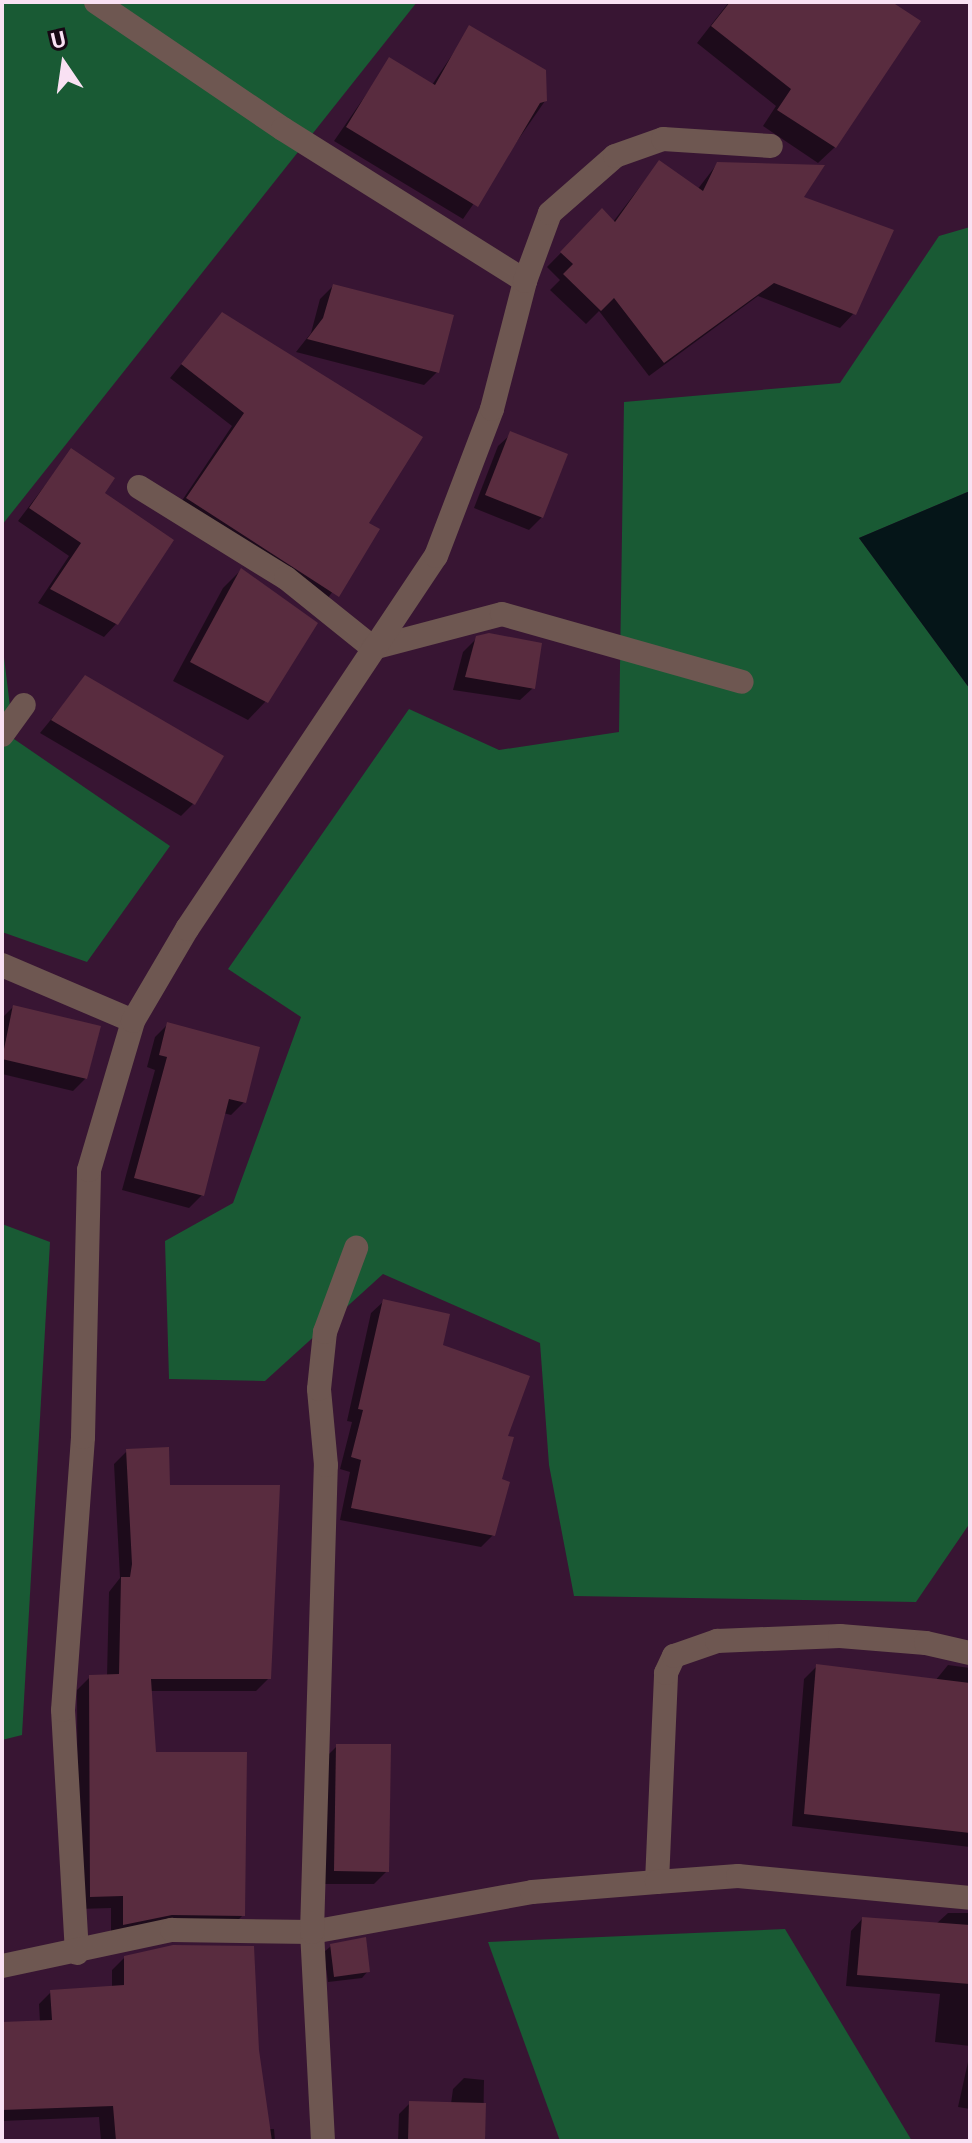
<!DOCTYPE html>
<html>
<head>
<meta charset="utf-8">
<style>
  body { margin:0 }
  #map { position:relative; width:972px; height:2143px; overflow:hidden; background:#381533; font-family:Roboto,sans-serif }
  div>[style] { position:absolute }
  .green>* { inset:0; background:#195a34 }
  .water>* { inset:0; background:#051518 }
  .shadow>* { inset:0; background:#0007 }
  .building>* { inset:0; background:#592c3f }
  .minor>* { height:24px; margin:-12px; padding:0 12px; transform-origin:12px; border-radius:12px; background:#6e5751 }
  span { translate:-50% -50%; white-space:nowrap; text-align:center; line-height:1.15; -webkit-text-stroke:6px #170814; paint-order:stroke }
  .frame { position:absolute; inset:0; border:4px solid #f9e1f3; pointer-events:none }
  .north { position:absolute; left:24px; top:24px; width:80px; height:80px; -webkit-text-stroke:6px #170814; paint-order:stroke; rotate:347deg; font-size:22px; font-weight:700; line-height:32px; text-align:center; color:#f9e1f3 }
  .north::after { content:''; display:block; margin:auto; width:28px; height:36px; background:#f9e1f3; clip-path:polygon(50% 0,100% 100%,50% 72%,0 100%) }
</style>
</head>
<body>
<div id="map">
  <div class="green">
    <div style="clip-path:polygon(2px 2px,417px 2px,2px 525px)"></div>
    <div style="clip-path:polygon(970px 227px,970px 491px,859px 538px,970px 689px,970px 1523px,916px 1602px,574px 1596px,549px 1465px,540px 1343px,383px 1274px,265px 1381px,169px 1379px,165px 1241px,233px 1203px,301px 1017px,228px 969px,409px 709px,499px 750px,619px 732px,624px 402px,840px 383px,939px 236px)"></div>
    <div style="clip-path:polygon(2px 641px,14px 739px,170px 846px,87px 962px,2px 932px)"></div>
    <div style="clip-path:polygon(2px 1224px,50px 1242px,22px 1735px,2px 1740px)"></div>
    <div style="clip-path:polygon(785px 1929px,912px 2141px,560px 2141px,488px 1942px)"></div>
  </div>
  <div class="water">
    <div style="clip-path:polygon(970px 491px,970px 689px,859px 538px)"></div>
  </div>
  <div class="shadow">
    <div style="clip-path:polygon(729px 2px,889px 2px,835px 147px,818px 163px,763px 126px,776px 106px,697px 43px)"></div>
    <div style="clip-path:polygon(470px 28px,545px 101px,463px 219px,334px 141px,390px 60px,432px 85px)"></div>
    <div style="clip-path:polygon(659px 162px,697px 190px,717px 164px,801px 198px,854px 313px,840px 328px,758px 296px,649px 376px,599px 311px,586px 324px,550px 290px,560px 280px,547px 267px,602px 211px,613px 222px)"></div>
    <div style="clip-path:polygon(333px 286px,437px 372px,424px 385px,296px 352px,311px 333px,320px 299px)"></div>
    <div style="clip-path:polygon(222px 315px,367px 523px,377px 530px,320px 609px,175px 511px,232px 426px,170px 378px)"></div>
    <div style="clip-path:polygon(511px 434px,542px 517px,529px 530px,474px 508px,498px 446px)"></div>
    <div style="clip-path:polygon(71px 451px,102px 494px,116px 624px,104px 637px,38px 603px,69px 556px,18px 521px)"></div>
    <div style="clip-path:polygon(241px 570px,266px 701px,248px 720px,173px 681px,223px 588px)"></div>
    <div style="clip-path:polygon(477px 638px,533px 688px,520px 700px,453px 690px,463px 652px)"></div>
    <div style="clip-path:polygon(85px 678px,194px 803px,181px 816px,40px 733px)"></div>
    <div style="clip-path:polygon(13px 1007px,86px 1078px,73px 1091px,2px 1074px,2px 1018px)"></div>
    <div style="clip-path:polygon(168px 1024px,244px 1102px,231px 1115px,223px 1113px,202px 1195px,189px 1208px,122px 1190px,155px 1070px,147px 1067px,155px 1037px)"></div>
    <div style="clip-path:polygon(384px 1301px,505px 1437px,493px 1535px,481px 1547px,340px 1520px,350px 1472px,340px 1469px,352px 1422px,347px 1421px,371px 1313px)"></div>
    <div style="clip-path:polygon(127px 1451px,169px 1487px,269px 1678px,256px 1691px,150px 1691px,154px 1754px,245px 1754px,243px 1915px,230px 1928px,111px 1937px,111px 1908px,78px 1909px,77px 1690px,90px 1677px,107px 1676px,109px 1592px,120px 1578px,114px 1464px)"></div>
    <div style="clip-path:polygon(948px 1665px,970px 1668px,970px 1847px,792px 1826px,804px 1679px,817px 1666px,935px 1681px)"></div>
    <div style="clip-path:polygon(337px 1746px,387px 1871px,374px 1884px,322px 1884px,324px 1759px)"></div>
    <div style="clip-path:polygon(948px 1913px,970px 1913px,970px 2046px,935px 2042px,940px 1994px,846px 1986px,851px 1931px,862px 1919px,936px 1924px)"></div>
    <div style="clip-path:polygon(331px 1946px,368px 1971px,362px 1978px,328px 1982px,324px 1952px)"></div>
    <div style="clip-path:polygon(125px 1957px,257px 2050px,268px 2129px,274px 2129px,275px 2141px,101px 2141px,99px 2117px,2px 2121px,2px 2024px,40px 2023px,39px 2004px,51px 1992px,112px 1988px,112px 1970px)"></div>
    <div style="clip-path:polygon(970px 2053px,970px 2109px,958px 2107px)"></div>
    <div style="clip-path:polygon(464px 2078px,484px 2080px,483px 2141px,398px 2141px,399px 2114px,410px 2103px,451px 2104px,453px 2089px)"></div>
  </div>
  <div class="building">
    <div style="clip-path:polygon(730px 2px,892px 2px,921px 21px,836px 148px,777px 110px,791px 89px,711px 26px)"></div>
    <div style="clip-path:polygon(469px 25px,546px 70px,547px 101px,540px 103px,478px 207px,346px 127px,389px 57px,435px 85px)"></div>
    <div style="clip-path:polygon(659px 160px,703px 191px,717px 162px,825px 165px,804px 197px,894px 230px,856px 315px,774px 283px,664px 363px,614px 298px,601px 311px,563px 274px,573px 264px,560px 252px,602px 208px,615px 222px)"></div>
    <div style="clip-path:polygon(333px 284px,454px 315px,439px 373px,307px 339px,323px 318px)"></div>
    <div style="clip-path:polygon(222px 312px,423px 437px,369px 523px,380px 529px,339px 597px,186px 498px,244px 413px,181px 364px)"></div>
    <div style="clip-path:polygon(510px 431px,568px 454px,543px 518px,485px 495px)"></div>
    <div style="clip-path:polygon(71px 448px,115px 478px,105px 493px,174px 540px,118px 625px,50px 589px,81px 543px,29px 508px)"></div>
    <div style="clip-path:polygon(241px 568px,318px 623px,268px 703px,190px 662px)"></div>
    <div style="clip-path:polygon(489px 633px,542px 643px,535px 689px,465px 677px,476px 636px)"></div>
    <div style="clip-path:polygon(85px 675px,224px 756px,195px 805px,51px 720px)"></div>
    <div style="clip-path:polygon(13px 1005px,101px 1026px,87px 1079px,2px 1059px)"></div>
    <div style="clip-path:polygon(167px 1022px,260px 1047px,246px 1103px,229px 1099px,204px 1196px,134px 1178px,167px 1057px,159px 1055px)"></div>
    <div style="clip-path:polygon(383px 1299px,450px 1314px,443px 1345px,530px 1376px,508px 1436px,514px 1437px,502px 1479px,510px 1482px,495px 1536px,351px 1508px,361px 1460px,351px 1457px,363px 1410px,358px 1409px)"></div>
    <div style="clip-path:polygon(169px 1447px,170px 1485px,280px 1485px,271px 1679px,151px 1679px,156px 1752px,247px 1752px,245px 1916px,172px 1915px,123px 1925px,123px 1896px,90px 1897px,89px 1675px,119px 1674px,121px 1577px,130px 1577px,132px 1564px,126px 1449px)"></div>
    <div style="clip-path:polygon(816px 1664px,970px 1683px,970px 1833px,804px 1814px)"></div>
    <div style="clip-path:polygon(336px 1744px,391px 1744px,389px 1872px,334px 1871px)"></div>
    <div style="clip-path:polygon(862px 1917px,970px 1925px,970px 1984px,857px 1975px)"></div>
    <div style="clip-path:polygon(366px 1937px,370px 1972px,334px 1977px,330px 1944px)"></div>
    <div style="clip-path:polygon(173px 1945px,254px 1946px,259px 2050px,272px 2141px,116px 2141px,113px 2106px,2px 2110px,2px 2022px,52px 2020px,50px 1990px,124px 1985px,124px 1956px)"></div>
    <div style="clip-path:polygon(409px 2101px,486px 2103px,485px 2141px,408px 2141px)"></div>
  </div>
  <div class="minor">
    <div style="left:96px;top:2px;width:226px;rotate:34.2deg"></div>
    <div style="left:283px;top:129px;width:286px;rotate:32.1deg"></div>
    <div style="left:139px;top:487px;width:173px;rotate:31.8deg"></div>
    <div style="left:286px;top:578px;width:112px;rotate:38.8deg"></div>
    <div style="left:373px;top:648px;width:133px;rotate:-14.8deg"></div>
    <div style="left:502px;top:614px;width:249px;rotate:15.8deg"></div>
    <div style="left:2px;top:735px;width:37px;rotate:-54deg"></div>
    <div style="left:2px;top:965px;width:142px;rotate:23.1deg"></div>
    <div style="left:657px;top:1882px;width:209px;rotate:-87.5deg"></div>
    <div style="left:666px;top:1673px;width:19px;rotate:-65deg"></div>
    <div style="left:674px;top:1656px;width:46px;rotate:-19.2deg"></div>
    <div style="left:717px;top:1641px;width:123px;rotate:-2.3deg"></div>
    <div style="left:840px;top:1636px;width:86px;rotate:4.7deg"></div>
    <div style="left:926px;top:1643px;width:45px;rotate:12.8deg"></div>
    <div style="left:77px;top:1953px;width:243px;rotate:-93.3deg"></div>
    <div style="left:63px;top:1710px;width:274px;rotate:-85.8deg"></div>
    <div style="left:83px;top:1437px;width:267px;rotate:-88.7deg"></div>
    <div style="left:89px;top:1170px;width:155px;rotate:-73.5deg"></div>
    <div style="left:133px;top:1021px;width:107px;rotate:-59.6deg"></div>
    <div style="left:187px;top:929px;width:448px;rotate:-56.3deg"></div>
    <div style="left:436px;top:556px;width:157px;rotate:-69.1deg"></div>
    <div style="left:492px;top:409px;width:132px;rotate:-75.5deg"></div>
    <div style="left:525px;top:281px;width:72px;rotate:-69.8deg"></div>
    <div style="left:550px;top:213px;width:86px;rotate:-41.2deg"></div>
    <div style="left:615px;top:156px;width:51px;rotate:-19.5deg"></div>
    <div style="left:663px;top:139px;width:108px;rotate:3.7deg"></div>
    <div style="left:2px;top:1966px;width:174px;rotate:-12deg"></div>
    <div style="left:172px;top:1930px;width:140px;rotate:0.8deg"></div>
    <div style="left:312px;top:1932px;width:224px;rotate:-10.3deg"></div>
    <div style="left:532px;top:1892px;width:125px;rotate:-4.6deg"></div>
    <div style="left:657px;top:1882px;width:81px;rotate:-4.2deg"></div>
    <div style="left:738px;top:1876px;width:233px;rotate:5.4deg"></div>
    <div style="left:323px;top:2141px;width:209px;rotate:-93deg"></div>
    <div style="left:312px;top:1932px;width:467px;rotate:-88.3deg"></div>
    <div style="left:326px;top:1465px;width:76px;rotate:-95.3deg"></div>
    <div style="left:319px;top:1389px;width:57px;rotate:-84deg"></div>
    <div style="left:325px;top:1332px;width:90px;rotate:-69.7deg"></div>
  </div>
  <div class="frame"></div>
  <div class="north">U</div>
</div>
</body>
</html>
